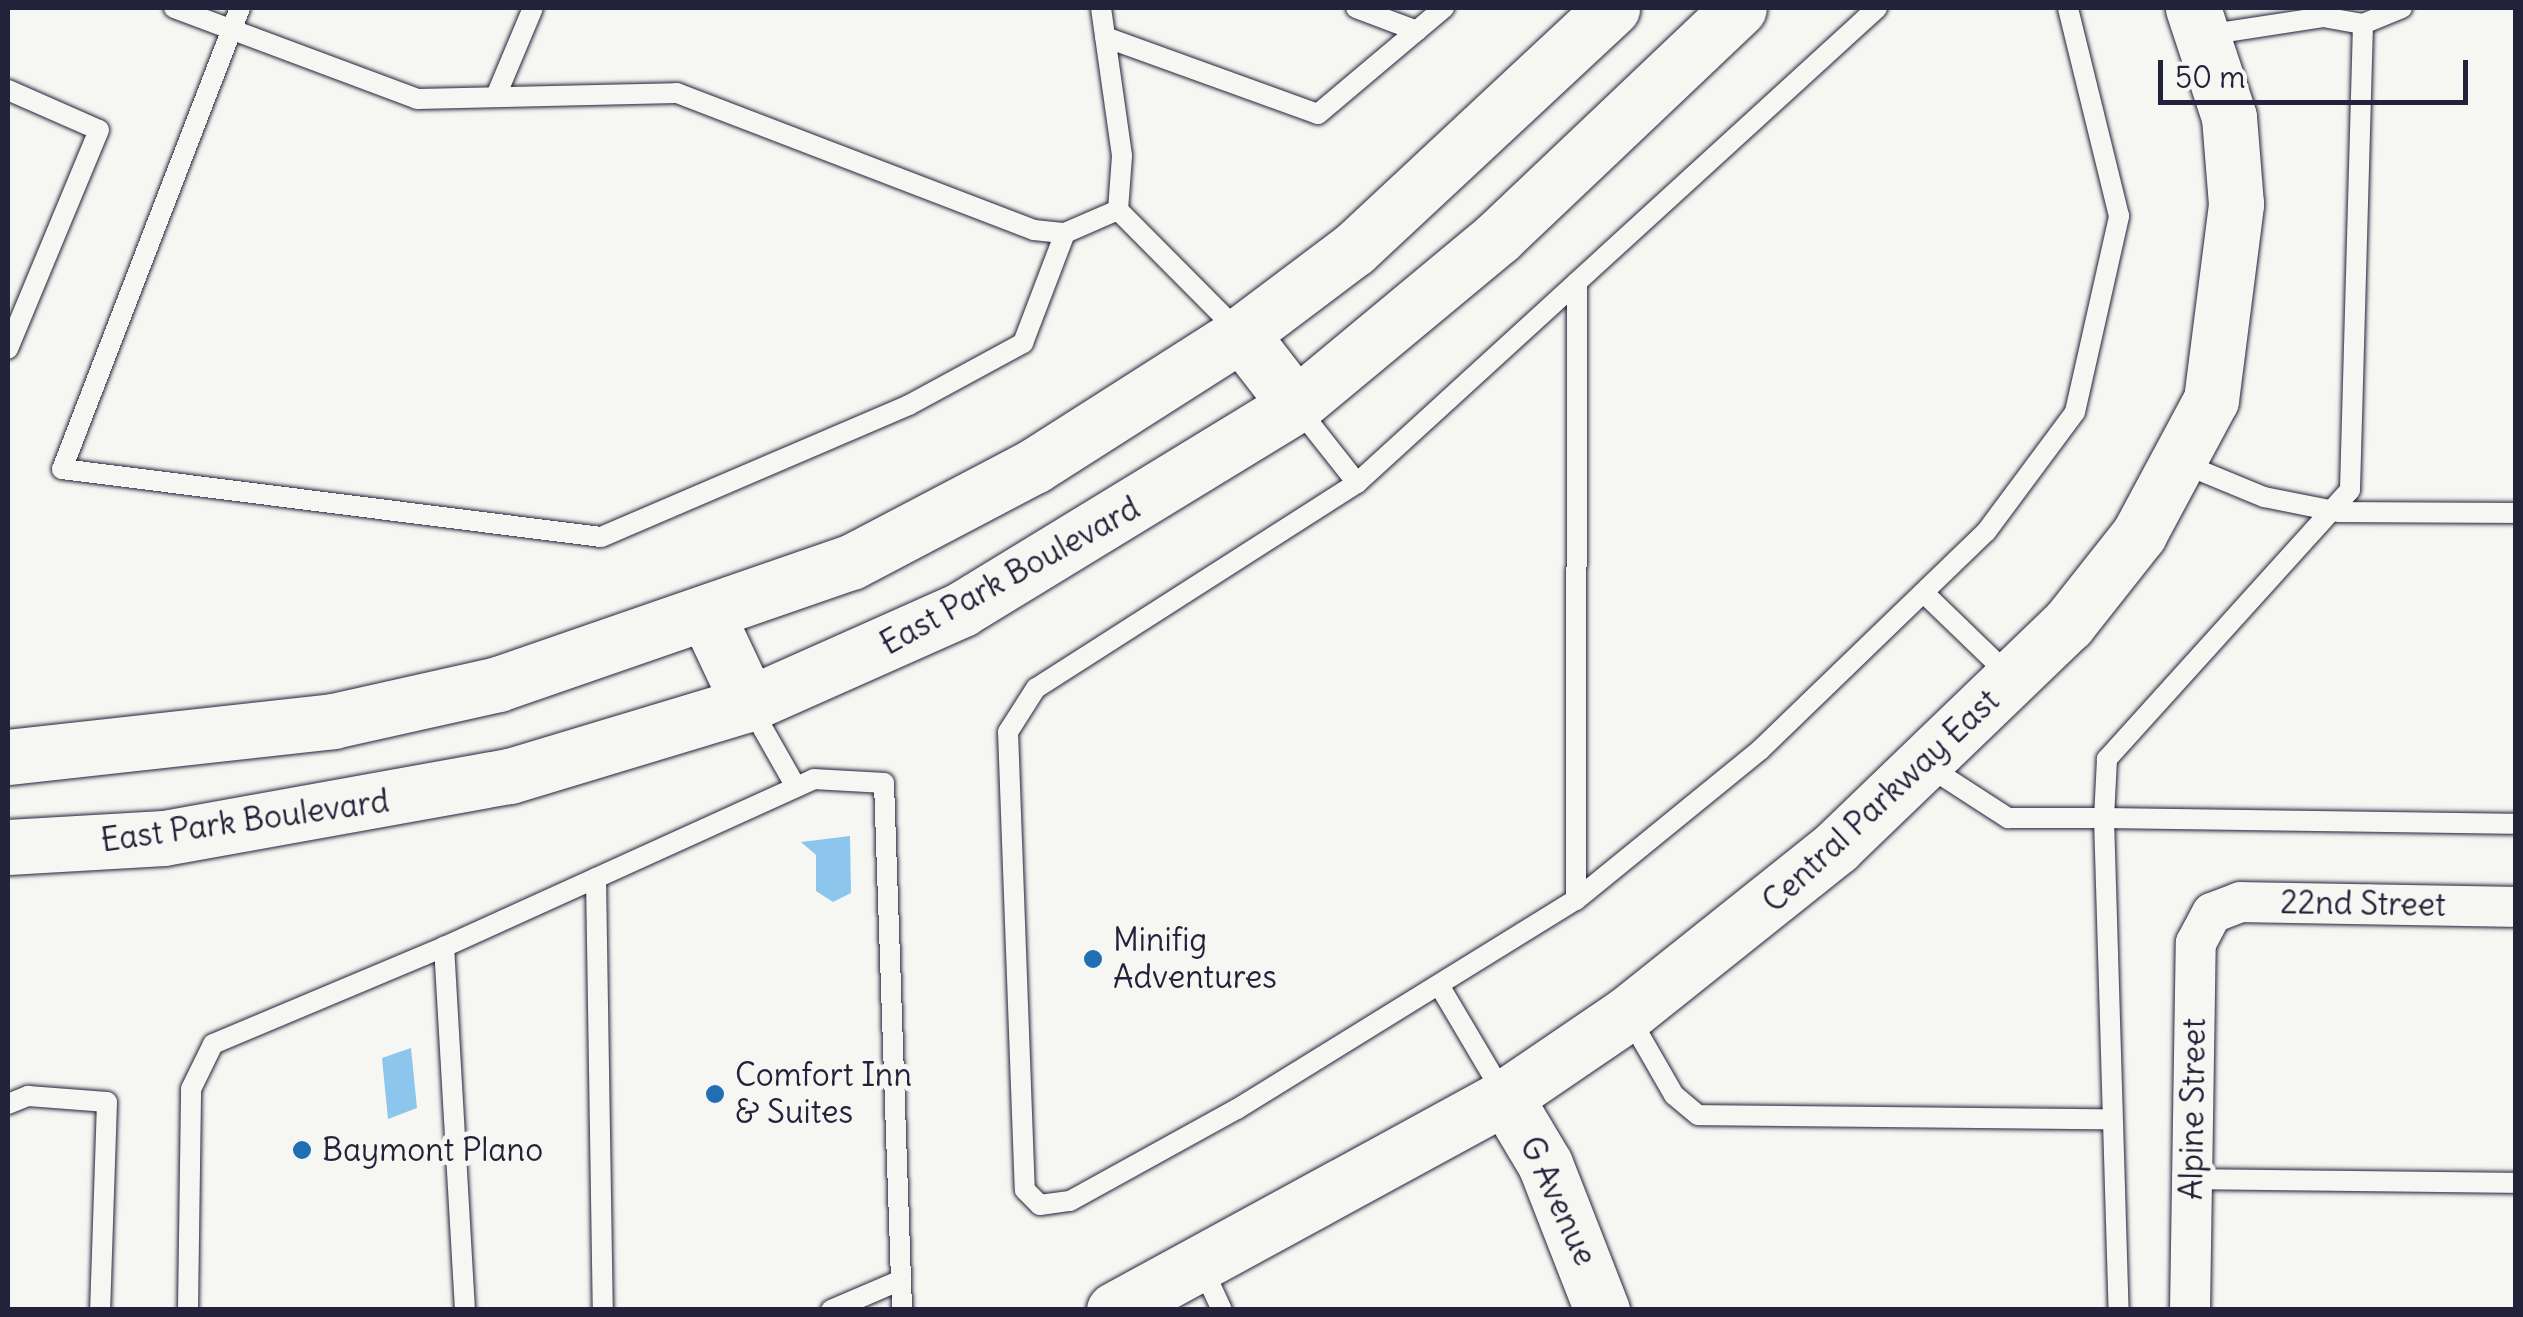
<!DOCTYPE html>
<html>
<head>
<meta charset="utf-8">
<style>
  body { margin:0 }
  #map { position:relative; width:2523px; height:1317px; overflow:hidden; background:#f6f6f2; font-family:Delius,sans-serif }
  div>[style] { position:absolute }
  .water>* { inset:0; background:#8cc6ec }
  .roads { filter:drop-shadow(0 0 2px #22223b) drop-shadow(0 0 2px #22223b) }
  .lane>* { height:20px; margin:-10px; padding:0 10px; transform-origin:10px; border-radius:10px; background:#f6f6f2 }
  .street>* { height:40px; margin:-20px; padding:0 20px; transform-origin:20px; border-radius:20px; background:#f6f6f2 }
  .secondary>* { height:55px; margin:-27.5px; padding:0 27.5px; transform-origin:27.5px; border-radius:27.5px; background:#f6f6f2 }
  .dots>* { width:28px; height:28px; translate:-50% -50%; box-sizing:border-box; border:5px solid #f6f6f2; border-radius:50% }
  span { translate:-50% -50%; white-space:nowrap; text-align:center; line-height:1.15; -webkit-text-stroke:10px #f6f6f2; paint-order:stroke }
  .street-label { font-size:32px; color:#22223b }
  .poi-label { font-size:32px; color:#22223b }
  .left { translate:0 -50%; text-align:left }
  .frame { position:absolute; inset:0; border:10px solid #22223b; pointer-events:none }
  .scale { position:absolute; left:2158px; top:60px; width:310px; height:45px; box-sizing:border-box; border:5px solid #22223b; border-top:0; padding-left:12px; font-size:30px; line-height:35px; white-space:nowrap; color:#22223b; -webkit-text-stroke:8px #f6f6f2; paint-order:stroke }
</style>
</head>
<body>
<div id="map">
  <div class="water">
    <div style="clip-path:polygon(850px 836px,851px 893px,833px 902px,816px 891px,816px 855px,801px 842px)"></div>
    <div style="clip-path:polygon(411px 1048px,417px 1108px,388px 1119px,382px 1058px)"></div>
  </div>
  <div class="roads">
    <div class="lane">
      <div style="left:174px;top:8px;width:259px;rotate:20.5deg"></div>
      <div style="left:417px;top:99px;width:260px;rotate:-1.3deg"></div>
      <div style="left:677px;top:93px;width:382px;rotate:21deg"></div>
      <div style="left:1034px;top:230px;width:31px;rotate:6deg"></div>
      <div style="left:1065px;top:233px;width:58px;rotate:-23.5deg"></div>
      <div style="left:240px;top:8px;width:494px;rotate:111.1deg"></div>
      <div style="left:62px;top:469px;width:543px;rotate:7.19deg"></div>
      <div style="left:601px;top:537px;width:335px;rotate:-23.2deg"></div>
      <div style="left:909px;top:405px;width:130px;rotate:-28.5deg"></div>
      <div style="left:1023px;top:343px;width:118px;rotate:-69.1deg"></div>
      <div style="left:1101px;top:8px;width:149px;rotate:81.9deg"></div>
      <div style="left:1122px;top:156px;width:54px;rotate:94.2deg"></div>
      <div style="left:1118px;top:210px;width:173px;rotate:45.2deg"></div>
      <div style="left:1356px;top:8px;width:65px;rotate:20.7deg"></div>
      <div style="left:1877px;top:8px;width:704px;rotate:137.59deg"></div>
      <div style="left:1357px;top:483px;width:381px;rotate:147.4deg"></div>
      <div style="left:1036px;top:688px;width:52px;rotate:122.5deg"></div>
      <div style="left:1008px;top:732px;width:458px;rotate:87.9deg"></div>
      <div style="left:1025px;top:1190px;width:21px;rotate:45deg"></div>
      <div style="left:1040px;top:1205px;width:30px;rotate:-8deg"></div>
      <div style="left:1070px;top:1201px;width:191px;rotate:-28.9deg"></div>
      <div style="left:1237px;top:1109px;width:398px;rotate:-31.7deg"></div>
      <div style="left:1576px;top:900px;width:237px;rotate:-39.2deg"></div>
      <div style="left:1760px;top:750px;width:314px;rotate:-44deg"></div>
      <div style="left:1986px;top:532px;width:149px;rotate:-53.4deg"></div>
      <div style="left:2075px;top:412px;width:201px;rotate:-77.3deg"></div>
      <div style="left:2119px;top:216px;width:214px;rotate:-103.8deg"></div>
      <div style="left:2363px;top:24px;width:466px;rotate:91.6deg"></div>
      <div style="left:2350px;top:490px;width:363px;rotate:132.1deg"></div>
      <div style="left:2107px;top:759px;width:59px;rotate:92.9deg"></div>
      <div style="left:2104px;top:818px;width:412px;rotate:0.8deg"></div>
      <div style="left:2206px;top:35px;width:118px;rotate:-8.7deg"></div>
      <div style="left:2323px;top:17px;width:41px;rotate:9.9deg"></div>
      <div style="left:2363px;top:24px;width:42px;rotate:-22.3deg"></div>
      <div style="left:1105px;top:37px;width:226px;rotate:19.9deg"></div>
      <div style="left:1318px;top:114px;width:165px;rotate:-40.1deg"></div>
      <div style="left:8px;top:90px;width:99px;rotate:23.7deg"></div>
      <div style="left:99px;top:130px;width:237px;rotate:112.6deg"></div>
      <div style="left:496px;top:96px;width:95px;rotate:-67.2deg"></div>
      <div style="left:1297px;top:407px;width:97px;rotate:51.7deg"></div>
      <div style="left:2184px;top:464px;width:87px;rotate:22.4deg"></div>
      <div style="left:2264px;top:497px;width:76px;rotate:11.3deg"></div>
      <div style="left:2339px;top:512px;width:177px;rotate:0.3deg"></div>
      <div style="left:1925px;top:594px;width:120px;rotate:44deg"></div>
      <div style="left:750px;top:706px;width:93px;rotate:60.4deg"></div>
      <div style="left:1926px;top:765px;width:98px;rotate:32.9deg"></div>
      <div style="left:2008px;top:818px;width:96px"></div>
      <div style="left:2104px;top:818px;width:492px;rotate:88.3deg"></div>
      <div style="left:596px;top:878px;width:432px;rotate:89.1deg"></div>
      <div style="left:1576px;top:900px;width:618px;rotate:-89.91deg"></div>
      <div style="left:1439px;top:985px;width:128px;rotate:59.4deg"></div>
      <div style="left:1628px;top:1015px;width:92px;rotate:60.1deg"></div>
      <div style="left:1674px;top:1095px;width:31px;rotate:40deg"></div>
      <div style="left:1698px;top:1115px;width:414px;rotate:0.6deg"></div>
      <div style="left:8px;top:1104px;width:22px;rotate:-22deg"></div>
      <div style="left:28px;top:1096px;width:79px;rotate:4.3deg"></div>
      <div style="left:107px;top:1102px;width:208px;rotate:91.9deg"></div>
      <div style="left:2192px;top:1179px;width:324px;rotate:0.7deg"></div>
      <div style="left:1202px;top:1267px;width:47px;rotate:65.1deg"></div>
      <div style="left:188px;top:1310px;width:221px;rotate:-89.2deg"></div>
      <div style="left:191px;top:1089px;width:50px;rotate:-63.9deg"></div>
      <div style="left:213px;top:1044px;width:251px;rotate:-22.8deg"></div>
      <div style="left:465px;top:1310px;width:364px;rotate:-93.3deg"></div>
      <div style="left:444px;top:947px;width:406px;rotate:-24.4deg"></div>
      <div style="left:814px;top:779px;width:70px;rotate:3.3deg"></div>
      <div style="left:884px;top:783px;width:527px;rotate:88.04deg"></div>
      <div style="left:831px;top:1310px;width:76px;rotate:-23.2deg"></div>
    </div>
    <div class="street">
      <div style="left:2190px;top:1310px;width:367px;rotate:-89.1deg"></div>
      <div style="left:2196px;top:943px;width:34px;rotate:-62deg"></div>
      <div style="left:2212px;top:913px;width:31px;rotate:-21deg"></div>
      <div style="left:2241px;top:902px;width:275px;rotate:1deg"></div>
    </div>
    <div class="secondary">
      <div style="left:1241px;top:334px;width:90px;rotate:52.2deg"></div>
      <div style="left:708px;top:617px;width:96px;rotate:64.8deg"></div>
      <div style="left:8px;top:757px;width:327px;rotate:-6.3deg"></div>
      <div style="left:333px;top:721px;width:169px;rotate:-12.6deg"></div>
      <div style="left:498px;top:684px;width:373px;rotate:-19.1deg"></div>
      <div style="left:851px;top:562px;width:207px;rotate:-27.7deg"></div>
      <div style="left:1034px;top:466px;width:246px;rotate:-32.5deg"></div>
      <div style="left:1241px;top:334px;width:141px;rotate:-37deg"></div>
      <div style="left:1354px;top:249px;width:353px;rotate:-43deg"></div>
      <div style="left:8px;top:847px;width:156px;rotate:-3.3deg"></div>
      <div style="left:164px;top:838px;width:352px;rotate:-10.2deg"></div>
      <div style="left:510px;top:776px;width:250px;rotate:-16.8deg"></div>
      <div style="left:749px;top:704px;width:233px;rotate:-24deg"></div>
      <div style="left:962px;top:609px;width:391px;rotate:-31.4deg"></div>
      <div style="left:1296px;top:405px;width:263px;rotate:-39.7deg"></div>
      <div style="left:1498px;top:237px;width:332px;rotate:-43.5deg"></div>
      <div style="left:1505px;top:1097px;width:78px;rotate:59.2deg"></div>
      <div style="left:1545px;top:1164px;width:157px;rotate:68.7deg"></div>
      <div style="left:1114px;top:1310px;width:445px;rotate:-28.6deg"></div>
      <div style="left:1505px;top:1097px;width:148px;rotate:-34.2deg"></div>
      <div style="left:1627px;top:1014px;width:268px;rotate:-38.6deg"></div>
      <div style="left:1836px;top:847px;width:322px;rotate:-43.9deg"></div>
      <div style="left:2068px;top:624px;width:115px;rotate:-51.7deg"></div>
      <div style="left:2139px;top:534px;width:152px;rotate:-61.8deg"></div>
      <div style="left:2211px;top:400px;width:198px;rotate:-82.7deg"></div>
      <div style="left:2236px;top:204px;width:87px;rotate:-94.6deg"></div>
      <div style="left:2229px;top:117px;width:115px;rotate:-108.3deg"></div>
    </div>
  </div>
  <div class="dots">
    <div style="left:1093px;top:959px;background:#1f6fb2"></div>
    <div style="left:715px;top:1094px;background:#1f6fb2"></div>
    <div style="left:302px;top:1150px;background:#1f6fb2"></div>
  </div>
  <div class="street-label">
    <span style="left:1010px;top:576px;rotate:-29deg">East Park Boulevard</span>
    <span style="left:1881px;top:801px;rotate:-43deg">Central Parkway East</span>
    <span style="left:245px;top:821px;rotate:-8deg">East Park Boulevard</span>
    <span style="left:2363px;top:904px;rotate:1deg">22nd Street</span>
    <span style="left:2193px;top:1109px;rotate:-89deg">Alpine Street</span>
    <span style="left:1558px;top:1201px;rotate:65deg">G Avenue</span>
  </div>
  <div class="poi-label">
    <span class="left" style="left:1113px;top:959px">Minifig<br>Adventures</span>
    <span class="left" style="left:735px;top:1094px">Comfort Inn<br>&amp; Suites</span>
    <span class="left" style="left:322px;top:1150px">Baymont Plano</span>
  </div>
  <div class="frame"></div>
  <div class="scale">50 m</div>
</div>
</body>
</html>
